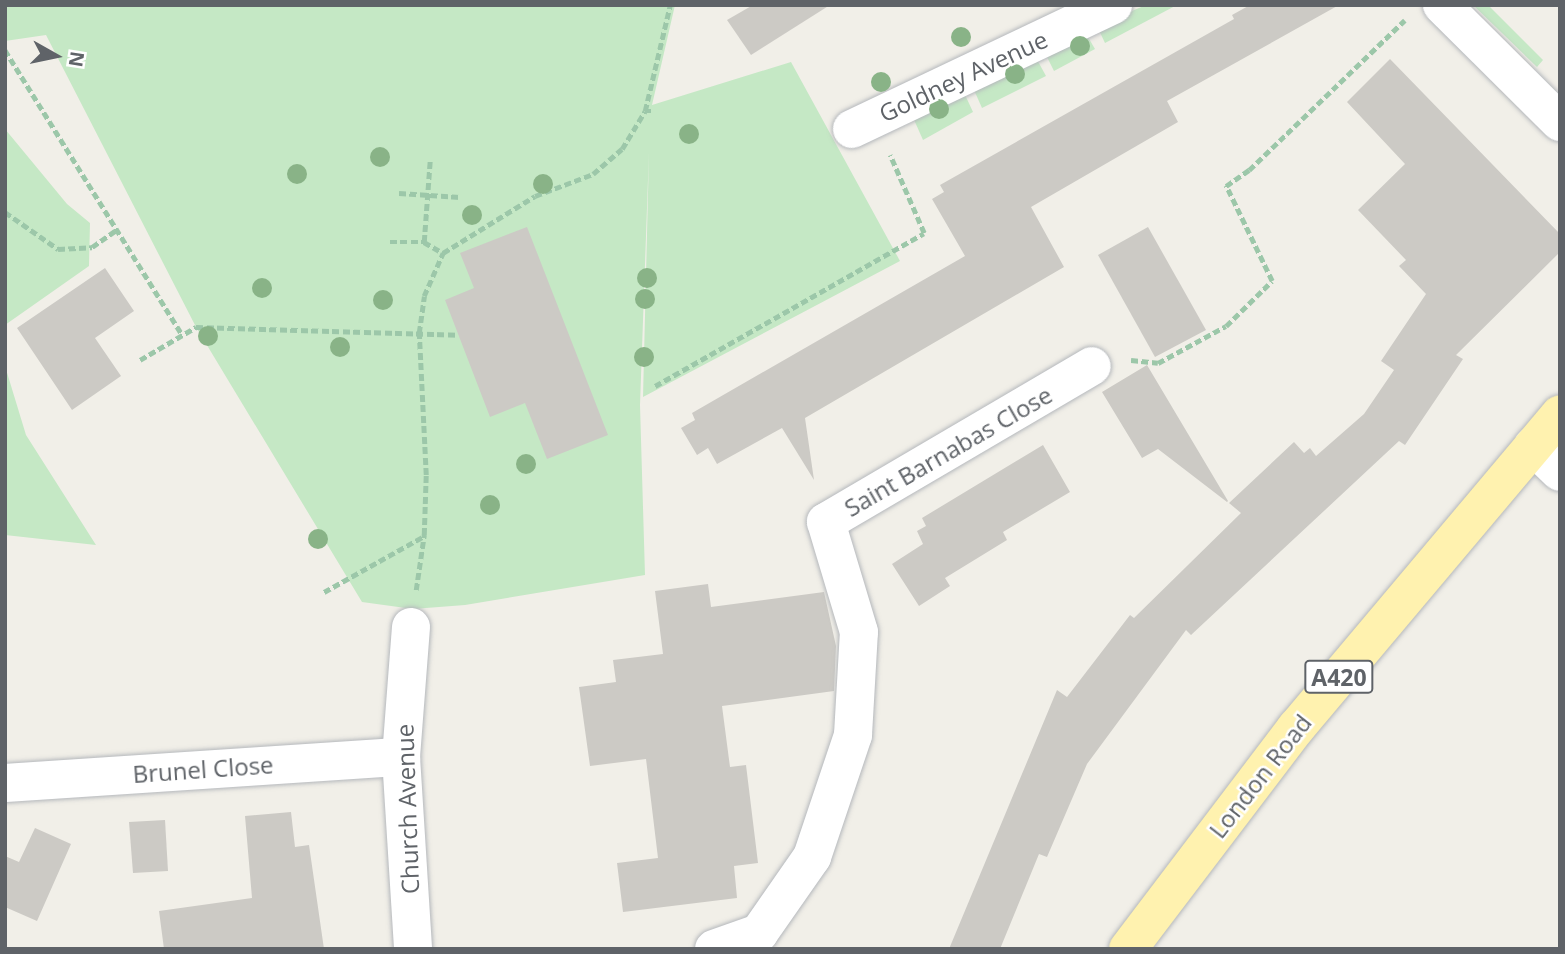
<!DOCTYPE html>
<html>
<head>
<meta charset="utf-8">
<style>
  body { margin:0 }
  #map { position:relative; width:1565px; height:954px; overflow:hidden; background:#f1efe8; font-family:"Open Sans",sans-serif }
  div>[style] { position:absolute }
  .green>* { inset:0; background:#c5e8c5 }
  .building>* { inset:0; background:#cccac5 }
  .path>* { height:4.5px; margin-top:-2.25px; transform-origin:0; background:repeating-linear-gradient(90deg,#9cc7a9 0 7px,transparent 0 10.5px) }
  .roads { filter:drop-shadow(0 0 2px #b5b8bc) drop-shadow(0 0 2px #b5b8bc) }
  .street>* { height:38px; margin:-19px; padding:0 19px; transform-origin:19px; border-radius:19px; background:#fff }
  .primary>* { height:38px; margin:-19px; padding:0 19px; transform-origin:19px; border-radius:19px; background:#fff2af }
  .trees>* { width:20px; height:20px; margin:-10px; border-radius:50%; background:#89b387 }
  span { translate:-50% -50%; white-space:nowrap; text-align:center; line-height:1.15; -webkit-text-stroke:5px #fff; paint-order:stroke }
  .shield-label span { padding:2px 5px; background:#fff; border:2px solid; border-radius:5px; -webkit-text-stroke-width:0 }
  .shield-label { font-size:23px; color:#5f6368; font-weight:700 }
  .street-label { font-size:24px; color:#5f6368 }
  .frame { position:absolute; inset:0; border:7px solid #5f6368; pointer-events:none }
  .north { position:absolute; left:21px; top:21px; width:70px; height:70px; -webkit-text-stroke:5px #fff; paint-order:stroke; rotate:99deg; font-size:19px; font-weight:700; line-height:28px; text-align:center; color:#5f6368 }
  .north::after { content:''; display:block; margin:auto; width:24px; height:32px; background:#5f6368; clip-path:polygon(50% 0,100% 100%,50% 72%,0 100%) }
</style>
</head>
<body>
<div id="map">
  <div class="green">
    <div style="clip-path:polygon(5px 5px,675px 5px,652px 105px,791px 62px,900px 261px,643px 397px,649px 152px,640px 405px,645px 575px,465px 605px,413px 609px,362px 602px,196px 327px,46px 35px,5px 41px)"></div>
    <div style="clip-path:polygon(1146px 5px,1177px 5px,1105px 43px,1097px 26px)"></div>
    <div style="clip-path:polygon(1473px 5px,1488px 5px,1543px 60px,1537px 67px)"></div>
    <div style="clip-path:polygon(1085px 32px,1095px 49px,1054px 71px,1043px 49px)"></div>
    <div style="clip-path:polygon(1034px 54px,1046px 76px,982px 108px,970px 81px)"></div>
    <div style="clip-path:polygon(960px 84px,973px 112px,923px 140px,911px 113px)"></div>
    <div style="clip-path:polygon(5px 129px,67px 204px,90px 223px,89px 266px,5px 325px)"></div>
    <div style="clip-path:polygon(5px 366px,26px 435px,96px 545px,5px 535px)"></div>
  </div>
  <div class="building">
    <div style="clip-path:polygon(753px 5px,830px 5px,751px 55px,727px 20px)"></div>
    <div style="clip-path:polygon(1250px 5px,1339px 5px,1167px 101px,1178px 122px,1031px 207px,1064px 267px,805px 418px,814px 480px,782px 428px,717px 464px,708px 448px,697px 455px,681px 428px,695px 420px,692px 413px,965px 256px,932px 199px,944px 192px,940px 185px,1234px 19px,1232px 15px)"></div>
    <div style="clip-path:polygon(1390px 59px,1560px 234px,1560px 252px,1456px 355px,1463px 359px,1405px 445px,1399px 441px,1191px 635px,1186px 630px,1087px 764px,1047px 857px,1039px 854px,1000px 949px,949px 949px,1057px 690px,1067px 697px,1130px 615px,1134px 618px,1241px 513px,1229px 503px,1294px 442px,1304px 453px,1310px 448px,1316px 456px,1364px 414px,1394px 370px,1381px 361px,1426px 294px,1399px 266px,1406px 260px,1358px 210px,1405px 164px,1347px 102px)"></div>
    <div style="clip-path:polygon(527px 227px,608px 435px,547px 459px,525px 403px,490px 417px,445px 300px,474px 288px,460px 253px)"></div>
    <div style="clip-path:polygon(1148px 227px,1206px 330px,1155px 357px,1098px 255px)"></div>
    <div style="clip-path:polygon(105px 268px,134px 311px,95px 338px,121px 376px,72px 410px,17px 328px)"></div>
    <div style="clip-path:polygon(1147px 365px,1228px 501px,1227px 502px,1158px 449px,1142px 458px,1102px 392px)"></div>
    <div style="clip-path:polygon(1043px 445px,1070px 492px,1003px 532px,1007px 540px,945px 578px,950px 586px,919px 606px,892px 564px,923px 544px,917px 531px,926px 526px,922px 518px)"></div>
    <div style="clip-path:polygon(708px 584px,711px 607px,824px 592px,836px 646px,834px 691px,722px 706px,730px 767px,746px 765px,758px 863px,734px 866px,737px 898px,623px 912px,617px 863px,658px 858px,646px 759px,590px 766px,579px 687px,616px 682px,613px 660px,663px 654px,655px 591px)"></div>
    <div style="clip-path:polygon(291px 812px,295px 847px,309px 845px,324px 949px,164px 949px,159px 911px,252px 898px,245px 816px)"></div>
    <div style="clip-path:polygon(165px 820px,168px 871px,133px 873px,129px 822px)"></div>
    <div style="clip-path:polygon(35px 828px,71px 844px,37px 921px,5px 907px,5px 856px,19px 862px)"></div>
  </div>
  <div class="path">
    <div style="left:5px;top:50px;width:333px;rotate:58.1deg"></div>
    <div style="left:645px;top:111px;width:109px;rotate:-76.7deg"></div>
    <div style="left:399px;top:193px;width:61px;rotate:3.8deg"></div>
    <div style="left:5px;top:212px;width:65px;rotate:34.9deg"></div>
    <div style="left:58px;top:249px;width:34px;rotate:-3deg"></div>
    <div style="left:92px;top:247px;width:28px;rotate:-35deg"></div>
    <div style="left:390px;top:242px;width:34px"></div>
    <div style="left:424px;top:242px;width:22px;rotate:30deg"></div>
    <div style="left:424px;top:242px;width:81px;rotate:-85.8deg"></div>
    <div style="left:140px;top:360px;width:65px;rotate:-30.5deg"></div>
    <div style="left:196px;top:327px;width:262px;rotate:1.7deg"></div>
    <div style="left:1131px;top:360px;width:27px;rotate:6deg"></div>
    <div style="left:1158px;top:363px;width:77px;rotate:-28.6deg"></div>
    <div style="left:1226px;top:326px;width:64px;rotate:-44.4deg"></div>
    <div style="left:1272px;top:281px;width:106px;rotate:-115.8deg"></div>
    <div style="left:1226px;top:186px;width:28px;rotate:-35deg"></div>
    <div style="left:1249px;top:170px;width:216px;rotate:-43.9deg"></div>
    <div style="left:655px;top:386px;width:309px;rotate:-29.6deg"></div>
    <div style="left:924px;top:233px;width:85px;rotate:-113.6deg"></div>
    <div style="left:416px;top:590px;width:56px;rotate:-81.7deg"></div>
    <div style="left:424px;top:535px;width:60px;rotate:-88.1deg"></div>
    <div style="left:426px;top:475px;width:142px;rotate:-92.8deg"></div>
    <div style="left:419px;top:333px;width:37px;rotate:-82deg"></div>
    <div style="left:424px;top:296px;width:47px;rotate:-66.2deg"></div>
    <div style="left:443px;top:253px;width:108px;rotate:-31.8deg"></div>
    <div style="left:535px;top:196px;width:62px;rotate:-20.8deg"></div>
    <div style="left:593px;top:174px;width:38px;rotate:-41deg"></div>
    <div style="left:622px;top:149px;width:44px;rotate:-58.8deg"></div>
    <div style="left:645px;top:111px;width:6px"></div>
    <div style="left:324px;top:592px;width:115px;rotate:-29.2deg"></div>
  </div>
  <div class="roads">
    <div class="street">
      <div style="left:1442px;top:5px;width:166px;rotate:44.8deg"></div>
      <div style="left:852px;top:129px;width:289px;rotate:-25.4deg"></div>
      <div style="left:1533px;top:446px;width:37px;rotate:44deg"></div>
      <div style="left:411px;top:627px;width:130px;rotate:94.4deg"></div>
      <div style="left:401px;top:757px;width:192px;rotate:86.4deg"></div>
      <div style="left:5px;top:783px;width:397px;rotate:-3.8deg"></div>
      <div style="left:714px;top:949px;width:48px;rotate:-19.6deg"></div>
      <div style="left:759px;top:933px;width:93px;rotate:-55.1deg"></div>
      <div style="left:812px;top:857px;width:129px;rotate:-71.4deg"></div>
      <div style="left:853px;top:735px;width:103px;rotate:-86.7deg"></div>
      <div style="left:859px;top:632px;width:115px;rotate:-106.7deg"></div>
      <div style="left:826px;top:522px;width:308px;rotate:-30.4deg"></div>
    </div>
    <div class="primary">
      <div style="left:1128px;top:949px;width:278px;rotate:-52.8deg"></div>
      <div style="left:1296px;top:728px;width:410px;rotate:-49.9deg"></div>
    </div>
  </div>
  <div class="trees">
    <div style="left:961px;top:37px"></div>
    <div style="left:1080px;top:46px"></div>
    <div style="left:1015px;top:74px"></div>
    <div style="left:881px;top:82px"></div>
    <div style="left:939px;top:109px"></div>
    <div style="left:689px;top:134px"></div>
    <div style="left:380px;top:157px"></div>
    <div style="left:297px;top:174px"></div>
    <div style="left:543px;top:184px"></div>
    <div style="left:472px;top:215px"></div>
    <div style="left:647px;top:278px"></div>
    <div style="left:262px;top:288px"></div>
    <div style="left:645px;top:299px"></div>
    <div style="left:383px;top:300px"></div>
    <div style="left:208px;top:336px"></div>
    <div style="left:340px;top:347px"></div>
    <div style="left:644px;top:357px"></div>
    <div style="left:526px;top:464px"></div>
    <div style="left:490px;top:505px"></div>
    <div style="left:318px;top:539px"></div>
  </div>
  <div class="shield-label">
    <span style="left:1339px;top:677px">A420</span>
  </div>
  <div class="street-label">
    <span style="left:963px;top:76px;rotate:-25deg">Goldney Avenue</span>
    <span style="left:948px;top:451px;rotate:-30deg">Saint Barnabas Close</span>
    <span style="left:203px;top:769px;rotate:-4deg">Brunel Close</span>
    <span style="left:1260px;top:776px;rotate:-52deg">London Road</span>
    <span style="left:407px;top:809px;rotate:-92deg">Church Avenue</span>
  </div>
  <div class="frame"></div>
  <div class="north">N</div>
</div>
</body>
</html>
